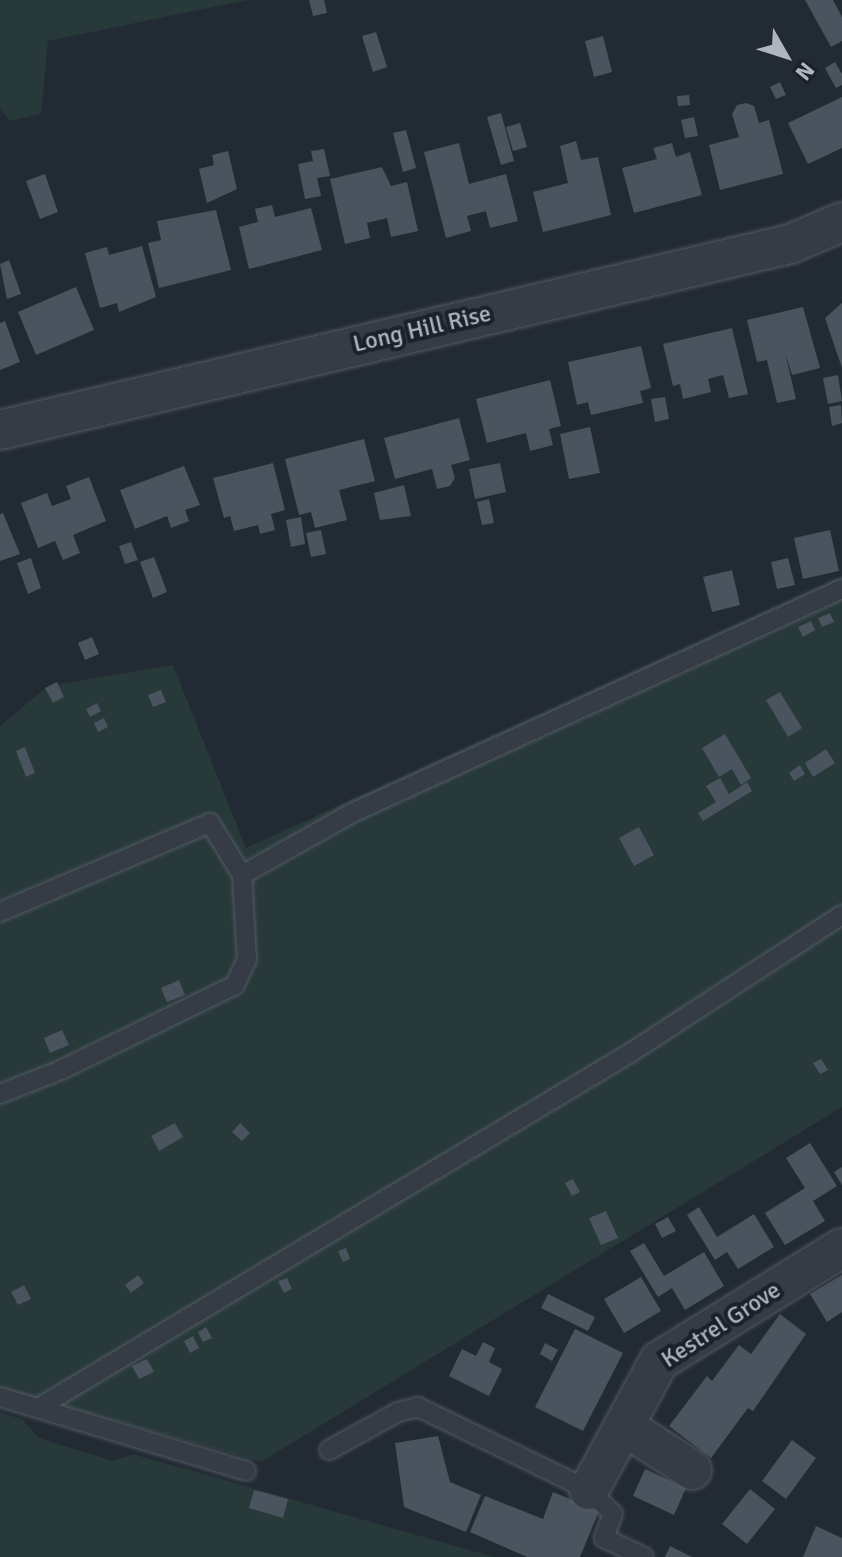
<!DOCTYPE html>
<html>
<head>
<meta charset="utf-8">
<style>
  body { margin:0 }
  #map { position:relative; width:842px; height:1557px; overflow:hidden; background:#222a34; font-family:Signika,sans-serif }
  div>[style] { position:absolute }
  .green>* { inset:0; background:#273939 }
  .building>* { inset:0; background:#4a545f }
  .roads { filter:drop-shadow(0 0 2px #525962) drop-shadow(0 0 2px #525962) }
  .service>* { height:18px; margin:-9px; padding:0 9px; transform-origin:9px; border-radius:9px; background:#353c45 }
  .minor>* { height:38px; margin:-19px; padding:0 19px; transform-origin:19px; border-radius:19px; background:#353c45 }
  span { translate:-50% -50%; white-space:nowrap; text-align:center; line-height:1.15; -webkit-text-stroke:8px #1a2129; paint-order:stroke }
  .street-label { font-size:24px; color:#afb6c1 }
  .north { position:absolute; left:746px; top:16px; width:80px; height:80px; -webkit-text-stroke:6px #1a2129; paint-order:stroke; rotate:129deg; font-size:22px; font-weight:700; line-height:32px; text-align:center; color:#afb6c1 }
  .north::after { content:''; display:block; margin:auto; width:28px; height:36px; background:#afb6c1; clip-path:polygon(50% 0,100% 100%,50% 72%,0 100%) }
</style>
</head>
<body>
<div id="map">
  <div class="green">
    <div style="clip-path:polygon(0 0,247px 0,48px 41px,41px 114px,10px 121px,0 109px)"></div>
    <div style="clip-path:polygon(842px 576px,842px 1107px,261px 1462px,0 1388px,0 726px,48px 686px,173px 665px,246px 848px)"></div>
    <div style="clip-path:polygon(0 1413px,22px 1419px,39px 1438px,113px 1461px,133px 1454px,494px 1557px,0 1557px)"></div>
  </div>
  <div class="building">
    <div style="clip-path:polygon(309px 0,324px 0,327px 13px,313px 16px)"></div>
    <div style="clip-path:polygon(805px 0,833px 0,842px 17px,842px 41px,831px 47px)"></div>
    <div style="clip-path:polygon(376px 32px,387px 67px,373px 72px,362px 36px)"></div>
    <div style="clip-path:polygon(603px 36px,612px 72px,594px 77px,585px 41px)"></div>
    <div style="clip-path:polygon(835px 62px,842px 74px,842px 85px,836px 88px,825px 68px)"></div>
    <div style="clip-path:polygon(780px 82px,786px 95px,776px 99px,770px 87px)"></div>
    <div style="clip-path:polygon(689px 95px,690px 105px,678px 106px,677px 96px)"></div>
    <div style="clip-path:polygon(842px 97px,842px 148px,808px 164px,788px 123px)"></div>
    <div style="clip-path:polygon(746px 103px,754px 106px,759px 123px,769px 120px,783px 174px,720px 190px,709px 145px,739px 137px,732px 114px,737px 105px)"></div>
    <div style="clip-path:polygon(501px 113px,514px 161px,501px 165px,487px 117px)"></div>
    <div style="clip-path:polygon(694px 117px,698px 136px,685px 138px,681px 120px)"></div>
    <div style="clip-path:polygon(520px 123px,527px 147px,513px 151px,506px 127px)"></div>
    <div style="clip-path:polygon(406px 130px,416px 168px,403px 172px,393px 133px)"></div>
    <div style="clip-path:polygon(576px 141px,581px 160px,598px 157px,611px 215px,543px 232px,533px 192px,568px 183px,560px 146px)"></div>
    <div style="clip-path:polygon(459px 143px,469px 184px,506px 174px,518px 221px,490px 228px,486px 211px,467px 216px,471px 231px,446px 238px,424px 152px)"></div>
    <div style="clip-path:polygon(672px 143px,676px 157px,690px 152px,702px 195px,634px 213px,622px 168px,657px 159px,653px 148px)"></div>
    <div style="clip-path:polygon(324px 149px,330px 176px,317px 178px,321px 196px,305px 199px,298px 164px,313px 161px,311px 151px)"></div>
    <div style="clip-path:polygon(228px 151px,237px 189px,207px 203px,199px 169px,214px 165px,212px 155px)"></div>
    <div style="clip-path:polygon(382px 167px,391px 186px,407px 182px,418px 231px,391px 237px,387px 218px,367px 223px,370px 238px,345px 244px,330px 179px)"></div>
    <div style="clip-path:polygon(45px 174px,58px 212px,40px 219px,26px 181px)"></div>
    <div style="clip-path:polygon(272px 205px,275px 217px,311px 208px,322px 250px,249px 269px,239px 227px,258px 222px,255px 209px)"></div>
    <div style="clip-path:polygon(216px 210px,231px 270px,159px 288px,148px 243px,161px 240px,157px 221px)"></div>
    <div style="clip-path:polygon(142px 246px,156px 297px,119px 312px,117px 303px,100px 308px,85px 253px,107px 247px,109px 255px)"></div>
    <div style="clip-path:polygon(9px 260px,21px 294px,7px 299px,0 264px)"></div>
    <div style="clip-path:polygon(76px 287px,94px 330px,36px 355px,18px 312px)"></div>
    <div style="clip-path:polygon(842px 303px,842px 368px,825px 318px)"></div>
    <div style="clip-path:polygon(803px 307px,820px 368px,792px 375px,785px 353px,796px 399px,777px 403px,767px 360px,757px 362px,747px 320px)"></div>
    <div style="clip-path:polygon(5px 321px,20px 362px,0 370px,0 323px)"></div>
    <div style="clip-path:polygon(732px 328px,748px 394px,729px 398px,723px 375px,708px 379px,711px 392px,683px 399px,680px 384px,673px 386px,663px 344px)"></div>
    <div style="clip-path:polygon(641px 346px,651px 388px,640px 391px,643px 403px,591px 415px,588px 402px,577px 405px,568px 362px)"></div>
    <div style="clip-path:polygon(838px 375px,842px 401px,828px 404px,823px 378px)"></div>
    <div style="clip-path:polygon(550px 380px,561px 426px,549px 429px,553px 445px,530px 451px,526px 433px,487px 443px,476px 399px)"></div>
    <div style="clip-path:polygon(665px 397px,669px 419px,655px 422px,651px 399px)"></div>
    <div style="clip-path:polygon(841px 405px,842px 423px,832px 426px,829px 407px)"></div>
    <div style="clip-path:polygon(459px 418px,470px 460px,451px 465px,455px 478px,450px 486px,437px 489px,432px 469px,395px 479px,384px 438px)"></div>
    <div style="clip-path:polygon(590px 427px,600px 473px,569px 479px,560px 434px)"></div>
    <div style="clip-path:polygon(364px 439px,375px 481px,339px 490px,347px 520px,315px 528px,311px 512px,299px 515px,285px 459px)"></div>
    <div style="clip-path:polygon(273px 463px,285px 510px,271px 514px,275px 530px,260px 534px,258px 525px,234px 531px,230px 516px,224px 518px,213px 478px)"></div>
    <div style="clip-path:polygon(500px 463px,506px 492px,475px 499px,469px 469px)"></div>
    <div style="clip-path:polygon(184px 466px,200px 505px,185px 510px,189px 521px,171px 528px,167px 516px,135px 529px,120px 490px)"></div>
    <div style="clip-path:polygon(89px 477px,106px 521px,73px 535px,80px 553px,63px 560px,55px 541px,38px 548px,21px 503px,47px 493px,52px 506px,71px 499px,66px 486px)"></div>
    <div style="clip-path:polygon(404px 485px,411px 516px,380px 520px,374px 493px)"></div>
    <div style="clip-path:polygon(489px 499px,494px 523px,482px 525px,477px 502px)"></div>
    <div style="clip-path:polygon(3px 513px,20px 554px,0 561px,0 514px)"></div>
    <div style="clip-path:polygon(301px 517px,305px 544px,291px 547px,286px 520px)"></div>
    <div style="clip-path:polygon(321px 530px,326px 554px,311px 557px,306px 533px)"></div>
    <div style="clip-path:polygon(830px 530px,839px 571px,803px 579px,794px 538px)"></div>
    <div style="clip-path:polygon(131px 542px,138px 560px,125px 564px,119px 546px)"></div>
    <div style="clip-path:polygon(154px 557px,167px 592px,153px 598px,140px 562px)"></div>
    <div style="clip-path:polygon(31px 558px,41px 588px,28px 594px,17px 563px)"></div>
    <div style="clip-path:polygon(788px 558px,795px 585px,777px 589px,771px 562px)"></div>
    <div style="clip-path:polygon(732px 570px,740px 605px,712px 612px,703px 577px)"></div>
    <div style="clip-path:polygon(830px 613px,834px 622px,822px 627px,818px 618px)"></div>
    <div style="clip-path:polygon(811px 621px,815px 630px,803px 637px,798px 627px)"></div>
    <div style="clip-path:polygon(92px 637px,99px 654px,85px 660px,78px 643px)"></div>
    <div style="clip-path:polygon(57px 682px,64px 697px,53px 703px,45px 688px)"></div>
    <div style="clip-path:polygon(161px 690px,166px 702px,153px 707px,148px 695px)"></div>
    <div style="clip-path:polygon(780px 692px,802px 728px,788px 737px,766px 700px)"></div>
    <div style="clip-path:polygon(97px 703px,101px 711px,90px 717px,86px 709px)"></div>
    <div style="clip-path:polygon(104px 718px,108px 727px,98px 732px,94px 723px)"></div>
    <div style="clip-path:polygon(725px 734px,751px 778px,741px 785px,732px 769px,719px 777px,702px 748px)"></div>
    <div style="clip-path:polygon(25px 747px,35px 773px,26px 777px,16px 751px)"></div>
    <div style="clip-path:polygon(826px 749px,835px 763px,813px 777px,805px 763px)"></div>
    <div style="clip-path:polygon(800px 765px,805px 774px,794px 781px,789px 773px)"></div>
    <div style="clip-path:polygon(720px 778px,729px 794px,747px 782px,752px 791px,703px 821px,698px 813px,716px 802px,706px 786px)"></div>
    <div style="clip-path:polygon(639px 827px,654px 855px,634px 866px,619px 838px)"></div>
    <div style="clip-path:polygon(179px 980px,185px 995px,167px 1002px,161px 988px)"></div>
    <div style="clip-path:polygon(62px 1030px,69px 1045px,50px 1053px,44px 1038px)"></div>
    <div style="clip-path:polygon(821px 1059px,828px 1070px,820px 1074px,813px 1063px)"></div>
    <div style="clip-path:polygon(175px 1123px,183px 1137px,159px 1151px,151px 1136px)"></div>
    <div style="clip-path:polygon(240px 1123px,250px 1133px,242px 1141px,232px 1132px)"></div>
    <div style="clip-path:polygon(810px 1143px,837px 1186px,813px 1201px,825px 1221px,785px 1245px,765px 1213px,805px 1188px,786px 1158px)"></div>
    <div style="clip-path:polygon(842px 1167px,842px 1185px,834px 1172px)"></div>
    <div style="clip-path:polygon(573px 1179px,580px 1192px,572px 1196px,565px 1183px)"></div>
    <div style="clip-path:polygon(699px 1207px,717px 1237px,754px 1214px,774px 1247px,738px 1269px,727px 1252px,715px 1260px,687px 1215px)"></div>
    <div style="clip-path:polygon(606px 1211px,618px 1238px,601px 1245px,589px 1218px)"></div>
    <div style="clip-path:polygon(668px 1217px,676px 1231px,662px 1238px,655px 1224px)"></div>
    <div style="clip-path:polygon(644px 1243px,664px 1276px,704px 1252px,724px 1286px,685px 1310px,672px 1288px,658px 1297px,630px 1251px)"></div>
    <div style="clip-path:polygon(346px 1248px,350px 1259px,343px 1262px,338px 1251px)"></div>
    <div style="clip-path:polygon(138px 1275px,144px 1283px,131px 1293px,125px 1285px)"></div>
    <div style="clip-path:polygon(842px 1275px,842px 1312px,827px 1322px,810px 1294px)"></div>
    <div style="clip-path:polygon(641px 1277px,661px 1311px,624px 1333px,604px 1299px)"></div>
    <div style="clip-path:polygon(287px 1278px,292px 1289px,284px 1293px,278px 1281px)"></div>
    <div style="clip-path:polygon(24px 1285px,31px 1299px,18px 1305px,11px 1292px)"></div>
    <div style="clip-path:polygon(548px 1294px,595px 1317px,588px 1331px,541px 1308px)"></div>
    <div style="clip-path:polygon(780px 1314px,806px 1334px,753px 1411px,748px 1408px,711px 1458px,669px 1426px,707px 1376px,712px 1381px,739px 1345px,751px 1354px)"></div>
    <div style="clip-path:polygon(206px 1327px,212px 1338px,203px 1342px,198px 1332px)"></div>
    <div style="clip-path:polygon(575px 1329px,623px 1353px,583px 1431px,535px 1407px)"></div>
    <div style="clip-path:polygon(193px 1336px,199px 1348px,190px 1353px,184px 1341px)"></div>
    <div style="clip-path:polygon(483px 1342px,495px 1348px,489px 1362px,502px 1369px,489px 1396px,449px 1376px,462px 1349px,476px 1356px)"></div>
    <div style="clip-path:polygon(545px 1343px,558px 1350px,552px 1361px,540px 1354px)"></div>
    <div style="clip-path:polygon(147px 1359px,154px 1372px,139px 1379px,132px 1366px)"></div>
    <div style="clip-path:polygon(438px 1436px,450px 1482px,481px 1495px,466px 1532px,404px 1507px,395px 1443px)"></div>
    <div style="clip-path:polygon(792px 1440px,816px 1458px,786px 1499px,762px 1481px)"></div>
    <div style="clip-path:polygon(645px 1469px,686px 1488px,674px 1515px,633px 1496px)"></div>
    <div style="clip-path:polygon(750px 1489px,775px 1509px,747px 1544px,722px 1524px)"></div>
    <div style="clip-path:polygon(254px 1490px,288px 1499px,283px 1518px,249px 1508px)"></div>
    <div style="clip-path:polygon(553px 1492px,599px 1511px,580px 1557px,527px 1557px,470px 1532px,485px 1496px,543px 1519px)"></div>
    <div style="clip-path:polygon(816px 1526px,842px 1538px,842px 1557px,803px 1557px)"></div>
    <div style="clip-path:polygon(670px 1546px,692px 1557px,665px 1557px)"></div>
  </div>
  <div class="roads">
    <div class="service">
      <div style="left:242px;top:875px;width:126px;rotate:-29.4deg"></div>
      <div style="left:352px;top:813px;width:539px;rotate:-24.57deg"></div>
      <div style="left:0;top:912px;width:228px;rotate:-23deg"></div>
      <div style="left:210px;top:823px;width:61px;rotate:58.4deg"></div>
      <div style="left:242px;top:875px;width:84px;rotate:86.6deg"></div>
      <div style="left:247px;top:959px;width:29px;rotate:115deg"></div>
      <div style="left:235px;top:985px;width:194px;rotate:154deg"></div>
      <div style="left:61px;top:1070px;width:66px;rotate:158.5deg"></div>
      <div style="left:0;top:1397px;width:257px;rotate:16.7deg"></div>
      <div style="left:38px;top:1408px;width:690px;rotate:-30.95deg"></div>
      <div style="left:630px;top:1053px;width:253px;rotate:-33.1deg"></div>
      <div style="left:329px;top:1450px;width:79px;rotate:-28.8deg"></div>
      <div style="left:398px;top:1412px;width:21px;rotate:-14deg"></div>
      <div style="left:418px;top:1407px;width:190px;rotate:25.9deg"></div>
      <div style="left:589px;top:1490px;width:34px;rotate:45deg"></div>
      <div style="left:613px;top:1514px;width:26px;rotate:111deg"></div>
      <div style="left:604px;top:1538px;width:44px;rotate:25.4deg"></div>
    </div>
    <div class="minor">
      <div style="left:0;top:430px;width:812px;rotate:-13.25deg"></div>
      <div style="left:790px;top:244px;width:56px;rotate:-22.9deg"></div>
      <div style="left:624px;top:1426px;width:81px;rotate:32.9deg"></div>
      <div style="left:589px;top:1490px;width:147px;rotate:-61.5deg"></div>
      <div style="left:659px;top:1361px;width:215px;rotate:-31.7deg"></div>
    </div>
  </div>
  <div class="street-label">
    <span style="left:422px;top:329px;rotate:-13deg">Long Hill Rise</span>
    <span style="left:721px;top:1325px;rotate:-33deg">Kestrel Grove</span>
  </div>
  <div class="north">N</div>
</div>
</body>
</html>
